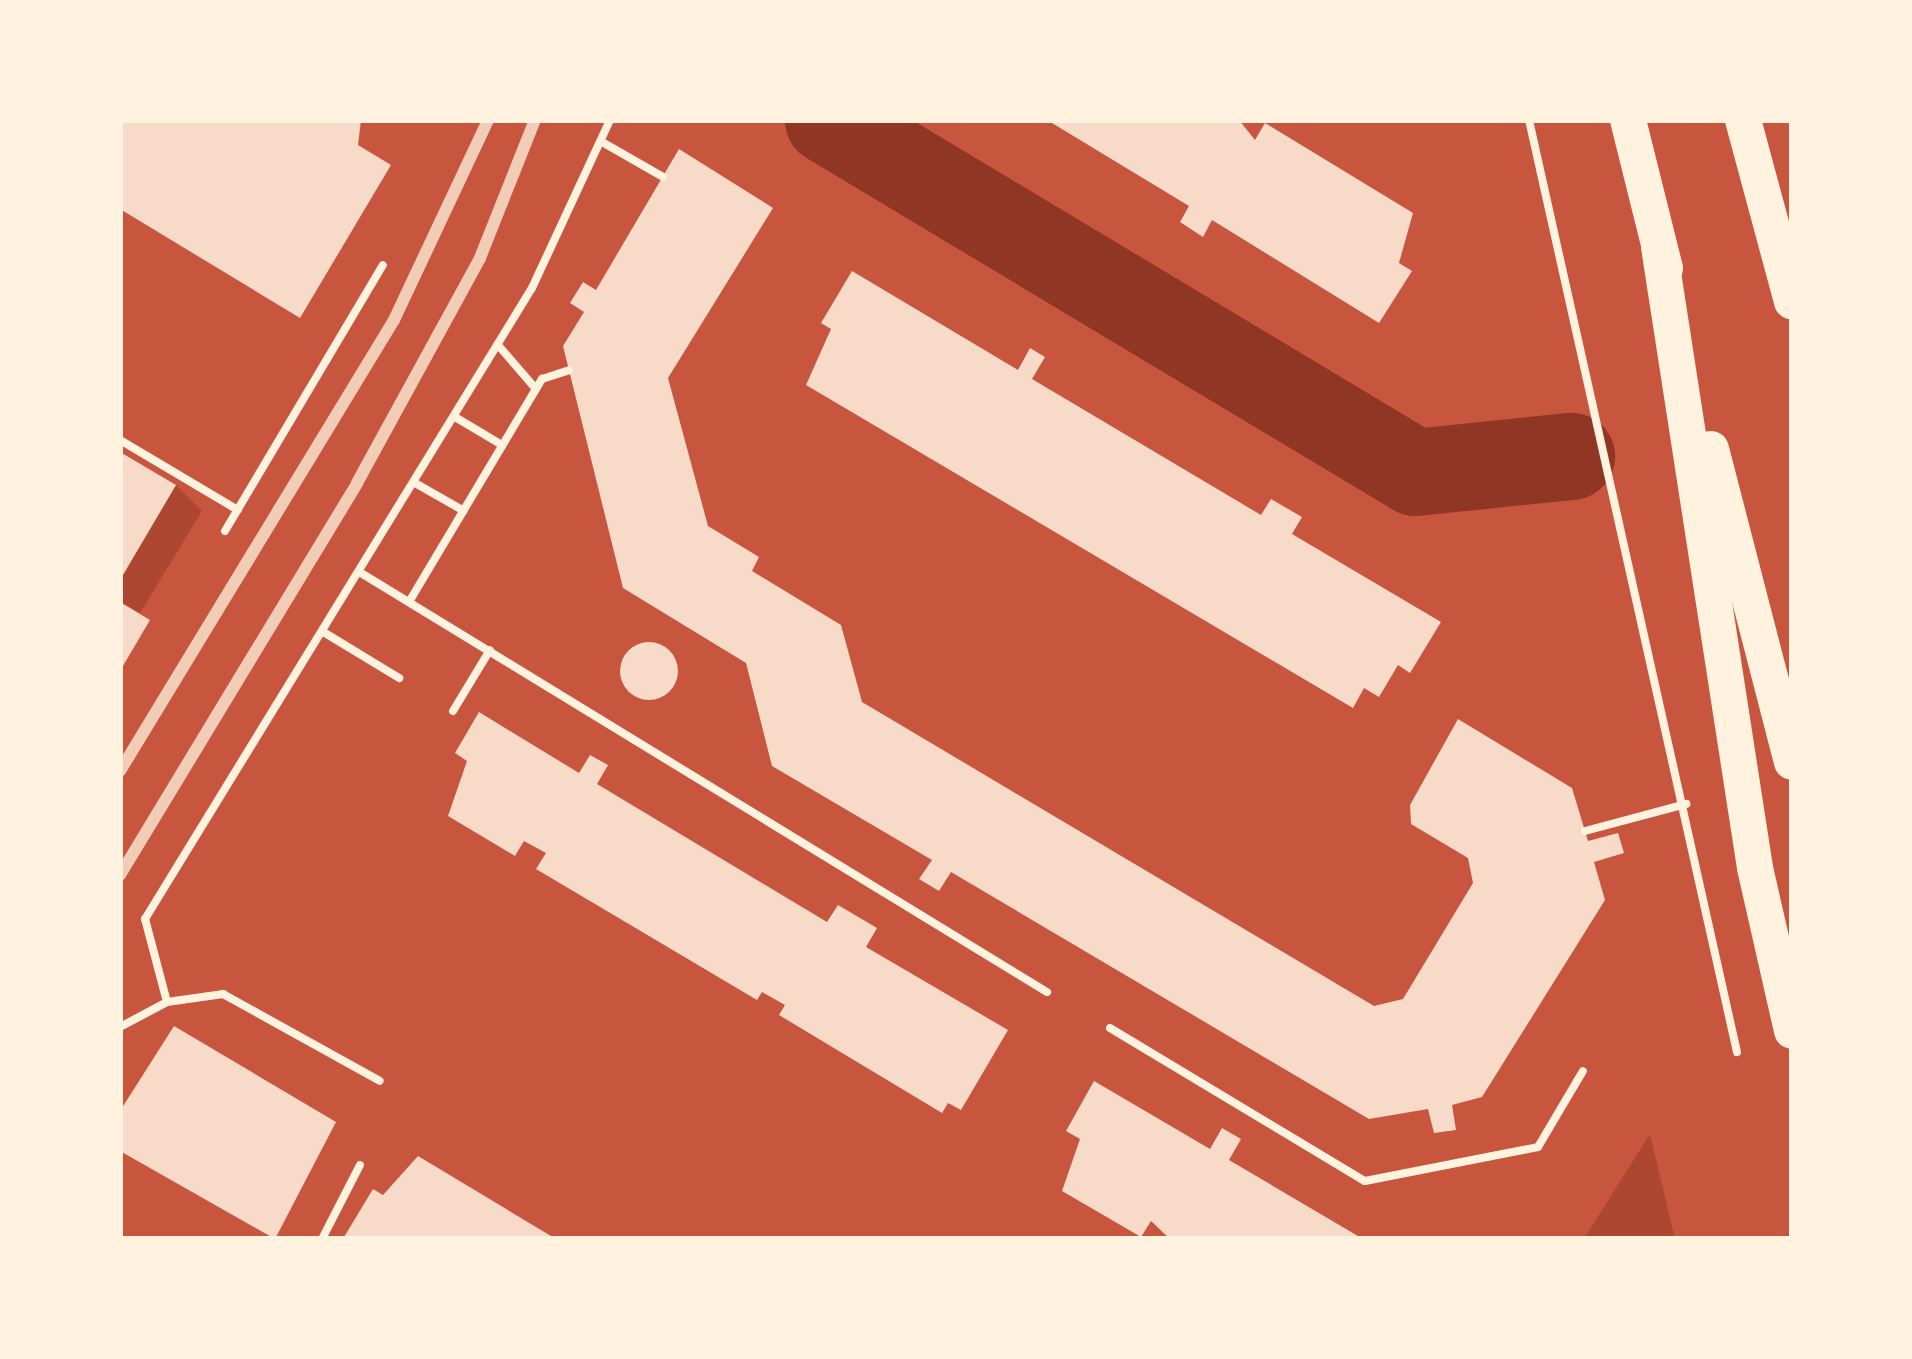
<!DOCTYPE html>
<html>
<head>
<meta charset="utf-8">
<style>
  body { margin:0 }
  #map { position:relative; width:1912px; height:1359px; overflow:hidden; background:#c8553d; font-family:"Golos Text",sans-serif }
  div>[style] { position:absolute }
  .green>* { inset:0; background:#ae4732 }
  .river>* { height:87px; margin:-43.5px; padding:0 43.5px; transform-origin:43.5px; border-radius:43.5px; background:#8f3625 }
  .building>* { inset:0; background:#f7dbc8 }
  .round { border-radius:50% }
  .path>* { height:8px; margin:-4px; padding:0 4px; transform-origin:4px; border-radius:4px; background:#fff3e0 }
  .minor>* { height:12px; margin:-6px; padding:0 6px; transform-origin:6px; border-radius:6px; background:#f1ccb7 }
  .motorway>* { height:36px; margin:-18px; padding:0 18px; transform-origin:18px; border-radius:18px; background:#fff3e0 }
  span { translate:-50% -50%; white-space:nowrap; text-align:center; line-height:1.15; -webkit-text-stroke:9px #fff3e0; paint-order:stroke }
  .frame { position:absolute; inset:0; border:123px solid #fff3e0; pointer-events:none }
</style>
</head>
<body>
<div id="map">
  <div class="green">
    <div style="clip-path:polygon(176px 485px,202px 511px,140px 613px,120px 602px,120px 580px)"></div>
    <div style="clip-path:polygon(1650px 1134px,1675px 1239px,1585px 1239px,1585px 1237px)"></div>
  </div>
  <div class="river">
    <div style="left:828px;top:120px;width:684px;rotate:30.95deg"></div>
    <div style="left:1415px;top:472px;width:157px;rotate:-5.9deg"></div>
  </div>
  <div class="building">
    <div style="clip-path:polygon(120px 120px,361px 120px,358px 145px,391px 165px,300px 318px,120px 209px)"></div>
    <div style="clip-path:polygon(1047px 120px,1239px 120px,1255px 140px,1265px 123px,1413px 213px,1399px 263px,1412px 271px,1379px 323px,1212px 220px,1203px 237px,1180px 222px,1189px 206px)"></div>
    <div style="clip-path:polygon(679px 149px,773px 208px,668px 378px,708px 526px,759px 557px,752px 571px,841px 625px,862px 702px,1374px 1006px,1403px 999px,1473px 883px,1468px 858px,1411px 824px,1410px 805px,1458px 719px,1572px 788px,1588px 841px,1618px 833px,1624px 853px,1594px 862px,1605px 900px,1482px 1097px,1452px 1105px,1456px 1130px,1434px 1133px,1428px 1109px,1369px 1119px,951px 872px,939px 891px,919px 879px,932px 860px,772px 766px,746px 663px,623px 588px,563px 346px,584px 312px,570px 303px,583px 282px,596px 290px)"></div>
    <div style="clip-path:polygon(852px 271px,1018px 370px,1030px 348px,1045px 357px,1032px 379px,1261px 515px,1271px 499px,1302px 517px,1292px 534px,1441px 622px,1410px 673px,1398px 665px,1379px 697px,1364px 688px,1353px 708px,806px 385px,831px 329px,821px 323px)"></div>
    <div style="clip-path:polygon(120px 452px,176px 485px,120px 580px)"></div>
    <div style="clip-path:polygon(120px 602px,150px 620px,120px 671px)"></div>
    <div class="round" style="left:620px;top:642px;width:58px;height:58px"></div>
    <div style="clip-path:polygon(479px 712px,579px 773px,590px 755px,608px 765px,597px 784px,827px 922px,838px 905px,877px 928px,866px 947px,1008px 1030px,961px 1110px,948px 1103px,942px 1113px,779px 1015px,785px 1005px,762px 992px,757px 1000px,536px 869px,546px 853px,524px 841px,515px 856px,448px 816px,467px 761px,455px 753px)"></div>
    <div style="clip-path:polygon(174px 1026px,336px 1122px,275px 1239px,120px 1151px,120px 1111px)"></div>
    <div style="clip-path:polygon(1094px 1081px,1210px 1149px,1222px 1128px,1241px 1139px,1229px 1160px,1363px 1239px,1170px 1239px,1151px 1221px,1141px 1237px,1062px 1191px,1080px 1139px,1066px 1131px)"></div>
    <div style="clip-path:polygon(418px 1156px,556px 1239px,344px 1237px,373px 1189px,383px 1195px)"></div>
  </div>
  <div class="path">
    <div style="left:1529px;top:120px;width:955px;rotate:77.42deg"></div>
    <div style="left:602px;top:142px;width:70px;rotate:29.8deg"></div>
    <div style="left:498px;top:345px;width:58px;rotate:49.2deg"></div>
    <div style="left:455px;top:417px;width:55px;rotate:30.8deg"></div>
    <div style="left:120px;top:440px;width:137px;rotate:30.7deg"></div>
    <div style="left:415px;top:483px;width:56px;rotate:29.7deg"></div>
    <div style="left:225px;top:531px;width:309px;rotate:-59.3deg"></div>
    <div style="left:361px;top:573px;width:804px;rotate:31.42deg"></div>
    <div style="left:409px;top:602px;width:260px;rotate:-59.2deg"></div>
    <div style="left:542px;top:379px;width:28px;rotate:-18deg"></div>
    <div style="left:325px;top:633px;width:87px;rotate:31.3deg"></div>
    <div style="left:453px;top:711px;width:71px;rotate:-58.8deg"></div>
    <div style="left:1585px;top:831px;width:105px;rotate:-15deg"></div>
    <div style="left:167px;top:1002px;width:86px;rotate:-104.8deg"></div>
    <div style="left:145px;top:919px;width:740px;rotate:-58.48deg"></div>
    <div style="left:532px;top:288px;width:185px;rotate:-65.1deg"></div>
    <div style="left:120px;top:1027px;width:53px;rotate:-28deg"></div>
    <div style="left:167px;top:1002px;width:57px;rotate:-8.1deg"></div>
    <div style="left:223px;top:994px;width:179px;rotate:29deg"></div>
    <div style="left:1110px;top:1028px;width:297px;rotate:31deg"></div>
    <div style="left:1365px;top:1181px;width:176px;rotate:-11.1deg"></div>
    <div style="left:1538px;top:1147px;width:88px;rotate:-59.4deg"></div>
    <div style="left:322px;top:1239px;width:83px;rotate:-62.8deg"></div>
  </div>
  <div class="minor">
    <div style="left:120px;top:771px;width:528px;rotate:-58.72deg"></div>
    <div style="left:394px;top:320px;width:221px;rotate:-64.8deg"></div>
    <div style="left:120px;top:875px;width:458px;rotate:-58.8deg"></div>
    <div style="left:357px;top:483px;width:256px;rotate:-61.3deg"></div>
    <div style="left:480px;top:258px;width:149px;rotate:-68.3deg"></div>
  </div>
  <div class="motorway">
    <div style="left:1628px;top:120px;width:153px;rotate:76deg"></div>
    <div style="left:1743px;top:120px;width:188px;rotate:74.9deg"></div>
    <div style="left:1659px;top:247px;width:628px;rotate:81.21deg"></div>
    <div style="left:1755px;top:868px;width:167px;rotate:77.2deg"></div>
    <div style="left:1711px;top:449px;width:323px;rotate:75.5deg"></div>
  </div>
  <div class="frame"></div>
</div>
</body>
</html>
